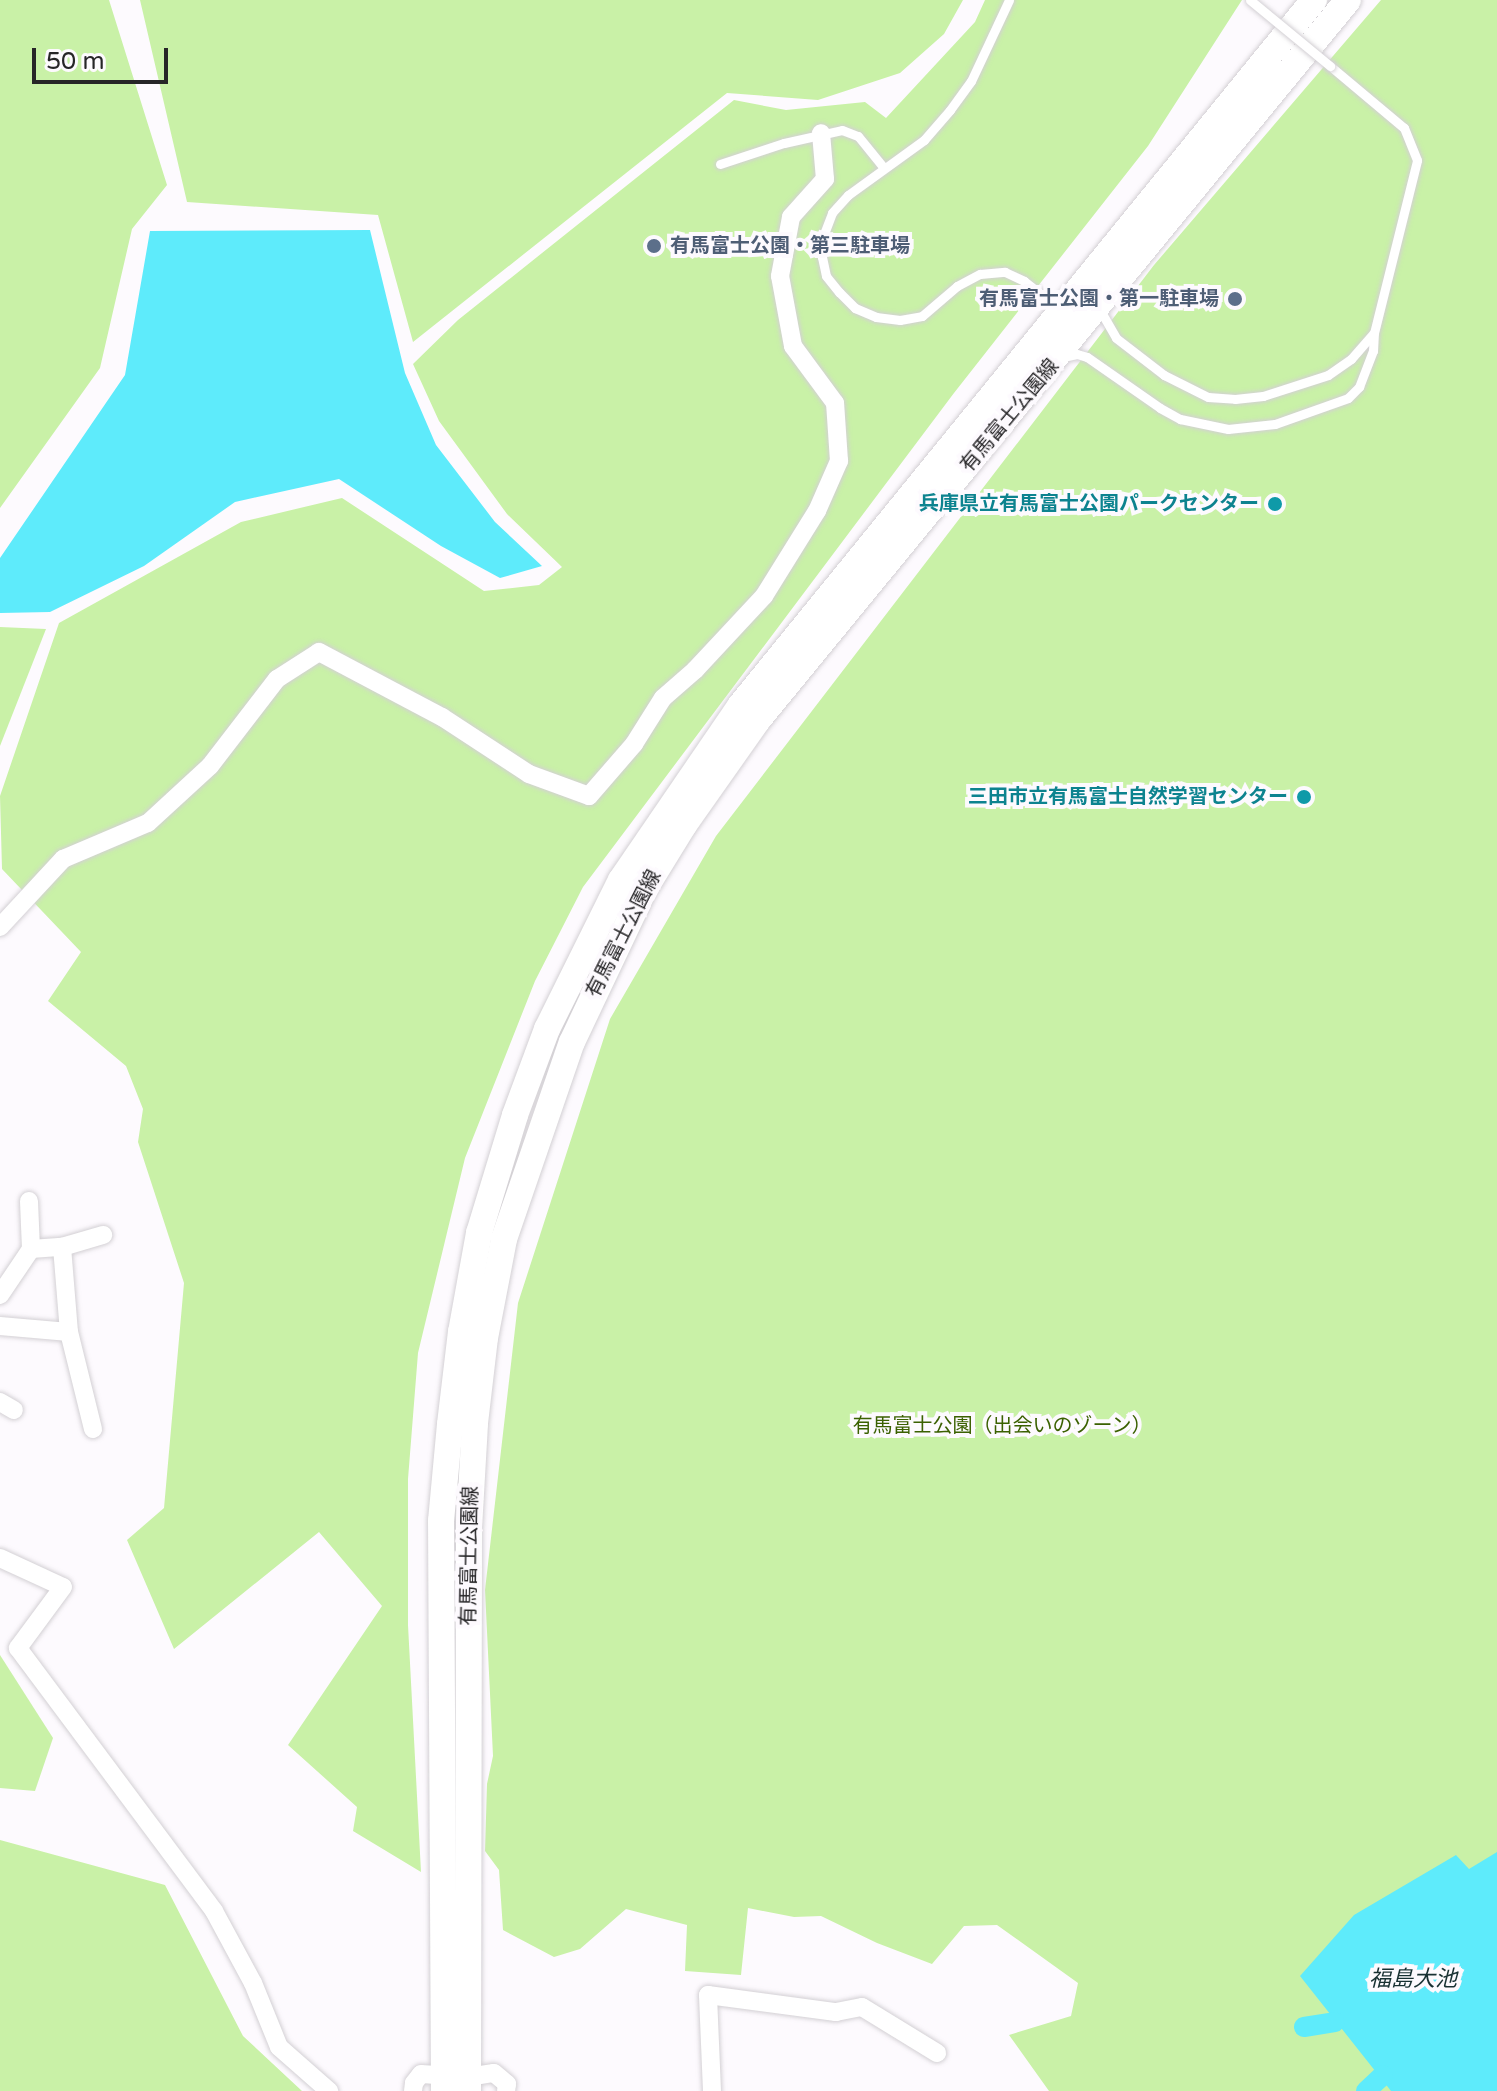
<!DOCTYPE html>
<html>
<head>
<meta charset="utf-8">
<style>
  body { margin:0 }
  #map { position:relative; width:1497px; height:2091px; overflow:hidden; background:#fdfafe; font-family:"Varela Round","Noto Sans JP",sans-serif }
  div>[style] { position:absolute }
  .green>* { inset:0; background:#c9f1a7 }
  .water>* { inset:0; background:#5eebfb }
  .canal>* { height:20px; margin:-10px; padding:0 10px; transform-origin:10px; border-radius:10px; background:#5eebfb }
  .roads { filter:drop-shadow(0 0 2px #d3d0d4) drop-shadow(0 0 2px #d3d0d4) }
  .lane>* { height:9px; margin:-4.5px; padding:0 4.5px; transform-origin:4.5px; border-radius:4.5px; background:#fff }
  .street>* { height:18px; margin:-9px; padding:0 9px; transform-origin:9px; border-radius:9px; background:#fff }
  .secondary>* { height:26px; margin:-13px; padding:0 13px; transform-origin:13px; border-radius:13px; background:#fff }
  .bridges { filter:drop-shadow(0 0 2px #d3d0d4) drop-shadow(0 0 2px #d3d0d4) }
  .lane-bridge>* { height:9px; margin:-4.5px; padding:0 4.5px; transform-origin:4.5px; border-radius:4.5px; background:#fff }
  .dots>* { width:22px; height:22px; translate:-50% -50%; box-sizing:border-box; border:4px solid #fdfafe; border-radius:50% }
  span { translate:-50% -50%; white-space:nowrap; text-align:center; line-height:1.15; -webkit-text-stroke:8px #fdfafe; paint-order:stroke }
  .service-label { font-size:20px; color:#4e5e75; font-weight:700 }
  .left { translate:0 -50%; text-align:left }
  .right { translate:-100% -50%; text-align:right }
  .street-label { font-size:20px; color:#272628 }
  .culture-label { font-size:20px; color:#0d838f; font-weight:700 }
  .park-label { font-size:20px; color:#3b6102 }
  .water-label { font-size:22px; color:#193133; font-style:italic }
  .scale { position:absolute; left:32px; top:48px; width:136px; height:36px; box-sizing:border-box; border:4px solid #272628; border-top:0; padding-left:10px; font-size:24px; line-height:28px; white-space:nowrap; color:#272628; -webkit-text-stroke:6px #fdfafe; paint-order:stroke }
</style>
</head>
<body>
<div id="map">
  <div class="green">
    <div style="clip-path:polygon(0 0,109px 0,167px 185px,132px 229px,100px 368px,0 508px)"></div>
    <div style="clip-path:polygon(140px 0,963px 0,944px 34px,900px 73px,818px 100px,727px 93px,413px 342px,378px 215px,187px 202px)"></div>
    <div style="clip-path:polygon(985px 0,1242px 0,1148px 146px,954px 393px,583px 887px,535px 981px,465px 1158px,418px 1353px,408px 1479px,408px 1625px,421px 1872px,353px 1831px,357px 1807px,288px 1745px,382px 1606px,319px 1532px,174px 1649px,127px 1540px,164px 1508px,184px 1283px,138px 1142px,143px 1109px,126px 1066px,48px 1001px,81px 952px,2px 869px,0 796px,59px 623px,241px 522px,342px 498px,484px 591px,539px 585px,562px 567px,507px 514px,439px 421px,413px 364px,458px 320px,734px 100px,786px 110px,865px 102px,886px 118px,975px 22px)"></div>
    <div style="clip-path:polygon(1381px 0,1497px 0,1497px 2091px,1049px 2091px,1009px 2035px,1071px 2016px,1078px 1983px,997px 1925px,964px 1926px,932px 1964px,877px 1943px,821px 1916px,794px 1917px,748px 1908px,741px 1975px,685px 1971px,687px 1925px,626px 1909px,580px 1949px,554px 1957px,503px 1930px,499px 1870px,485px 1851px,487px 1784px,493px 1756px,485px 1590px,518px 1303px,610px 1019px,716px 836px,1154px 265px)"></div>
    <div style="clip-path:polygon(0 627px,46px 629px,0 746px)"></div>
    <div style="clip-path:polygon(0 1655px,53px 1738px,35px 1791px,0 1788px)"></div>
    <div style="clip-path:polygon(0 1840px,165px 1885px,243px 2036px,302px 2091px,0 2091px)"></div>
  </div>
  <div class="water">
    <div style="clip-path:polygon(370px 230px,405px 373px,436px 445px,495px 522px,542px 566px,500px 578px,441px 546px,339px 479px,235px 502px,144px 566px,50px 612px,0 613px,0 558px,125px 375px,150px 231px)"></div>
    <div style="clip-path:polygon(1497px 1852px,1497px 2091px,1391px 2091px,1300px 1976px,1354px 1915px,1456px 1855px,1469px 1869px)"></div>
  </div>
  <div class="canal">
    <div style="left:1304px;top:2027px;width:31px;rotate:-9deg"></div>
    <div style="left:1366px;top:2091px;width:23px;rotate:-43deg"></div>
  </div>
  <div class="roads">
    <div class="lane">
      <div style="left:1009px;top:0;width:89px;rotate:115.1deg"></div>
      <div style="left:971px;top:81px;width:36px;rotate:126deg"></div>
      <div style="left:950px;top:110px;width:40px;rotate:131deg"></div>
      <div style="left:924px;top:140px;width:94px;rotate:144.1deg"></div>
      <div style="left:848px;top:195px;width:24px;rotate:132deg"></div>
      <div style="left:832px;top:213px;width:25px;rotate:111deg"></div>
      <div style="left:823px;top:236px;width:21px;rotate:93deg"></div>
      <div style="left:822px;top:257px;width:19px;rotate:78deg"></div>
      <div style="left:826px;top:276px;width:21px;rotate:51deg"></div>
      <div style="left:839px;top:292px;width:23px;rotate:45deg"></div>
      <div style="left:855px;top:308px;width:23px;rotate:23deg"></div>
      <div style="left:876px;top:317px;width:24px;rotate:7deg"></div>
      <div style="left:900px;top:320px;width:22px;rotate:-10deg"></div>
      <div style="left:922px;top:316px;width:46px;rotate:-40.6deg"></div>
      <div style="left:957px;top:286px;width:26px;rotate:-28deg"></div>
      <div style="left:980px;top:274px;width:25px;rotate:-5deg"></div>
      <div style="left:1005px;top:272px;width:21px;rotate:25deg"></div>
      <div style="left:1024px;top:281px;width:46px;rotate:37.9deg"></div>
      <div style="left:720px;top:164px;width:67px;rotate:-18.2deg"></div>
      <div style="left:784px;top:143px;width:59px;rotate:-12.6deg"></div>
      <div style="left:842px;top:130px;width:17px;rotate:21deg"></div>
      <div style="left:858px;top:136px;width:41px;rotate:50.9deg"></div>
      <div style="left:1100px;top:310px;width:32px;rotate:60deg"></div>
      <div style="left:1116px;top:338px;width:61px;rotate:37.6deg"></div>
      <div style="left:1164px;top:375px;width:49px;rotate:26.6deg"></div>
      <div style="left:1208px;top:397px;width:27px;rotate:4deg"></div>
      <div style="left:1235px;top:399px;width:28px;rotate:-6deg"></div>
      <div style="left:1263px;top:396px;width:68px;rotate:-17.9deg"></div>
      <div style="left:1328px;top:375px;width:28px;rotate:-35deg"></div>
      <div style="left:1351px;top:359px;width:35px;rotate:-49deg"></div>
      <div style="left:1063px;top:357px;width:14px;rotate:-12deg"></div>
      <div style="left:1077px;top:354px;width:10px;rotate:17deg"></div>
      <div style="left:1087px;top:357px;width:89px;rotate:34.9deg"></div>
      <div style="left:1160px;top:408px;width:23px;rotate:29deg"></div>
      <div style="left:1180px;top:419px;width:49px;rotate:11.8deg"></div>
      <div style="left:1228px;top:429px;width:47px;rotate:-6.1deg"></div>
      <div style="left:1275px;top:424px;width:77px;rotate:-19.6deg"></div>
      <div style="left:1348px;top:398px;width:16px;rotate:-45deg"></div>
      <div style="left:1359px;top:387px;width:39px;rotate:-69deg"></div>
      <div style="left:1373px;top:351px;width:18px;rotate:-87deg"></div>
      <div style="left:1374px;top:333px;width:178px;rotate:-76deg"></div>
      <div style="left:1417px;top:160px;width:35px;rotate:-112deg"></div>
      <div style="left:1404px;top:128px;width:97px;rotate:-140deg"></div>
    </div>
    <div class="street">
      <div style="left:0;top:927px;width:93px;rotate:-47.2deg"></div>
      <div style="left:63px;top:859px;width:92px;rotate:-23deg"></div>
      <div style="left:148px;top:823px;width:84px;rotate:-42.6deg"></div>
      <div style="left:210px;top:766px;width:110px;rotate:-52.4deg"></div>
      <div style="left:277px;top:679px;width:50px;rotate:-32.7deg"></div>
      <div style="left:319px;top:652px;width:139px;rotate:27.9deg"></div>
      <div style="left:442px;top:717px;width:104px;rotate:33.2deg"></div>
      <div style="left:529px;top:774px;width:64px;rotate:20.1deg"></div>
      <div style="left:589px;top:796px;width:69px;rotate:-49.1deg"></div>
      <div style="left:634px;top:744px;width:54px;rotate:-57.8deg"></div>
      <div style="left:663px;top:698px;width:43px;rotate:-41.2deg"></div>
      <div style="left:695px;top:670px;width:101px;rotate:-47deg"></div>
      <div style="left:764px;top:596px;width:100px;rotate:-58.1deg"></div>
      <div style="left:817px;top:511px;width:55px;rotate:-66.3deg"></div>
      <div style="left:839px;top:461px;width:58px;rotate:-93.9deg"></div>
      <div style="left:835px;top:403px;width:71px;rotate:-126.4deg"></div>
      <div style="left:793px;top:346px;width:71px;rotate:-100.5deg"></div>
      <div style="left:780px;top:276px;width:60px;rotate:-79.4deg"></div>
      <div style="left:791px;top:217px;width:51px;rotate:-48.2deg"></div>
      <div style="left:825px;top:179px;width:46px;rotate:-95deg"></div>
      <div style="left:62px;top:1247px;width:85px;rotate:85.3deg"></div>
      <div style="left:31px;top:1249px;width:31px;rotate:-4deg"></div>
      <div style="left:62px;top:1247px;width:43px;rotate:-16.3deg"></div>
      <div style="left:0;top:1295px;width:55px;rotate:-56deg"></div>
      <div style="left:31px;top:1249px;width:48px;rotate:-92.4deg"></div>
      <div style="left:0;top:1326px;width:69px;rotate:5deg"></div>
      <div style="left:69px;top:1332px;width:100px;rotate:76.1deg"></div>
      <div style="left:0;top:1402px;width:16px;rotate:30deg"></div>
      <div style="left:0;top:1558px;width:69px;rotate:24.7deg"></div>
      <div style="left:63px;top:1587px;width:76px;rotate:126.4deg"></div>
      <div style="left:18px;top:1648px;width:328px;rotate:53.3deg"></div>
      <div style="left:214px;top:1911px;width:82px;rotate:61.6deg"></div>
      <div style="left:253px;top:1983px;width:69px;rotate:67.9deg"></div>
      <div style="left:279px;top:2047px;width:67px;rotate:41.3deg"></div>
      <div style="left:413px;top:2091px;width:8px;rotate:-83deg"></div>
      <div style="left:414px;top:2083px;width:11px;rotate:-52deg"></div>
      <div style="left:421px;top:2074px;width:47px;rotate:3.7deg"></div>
      <div style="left:468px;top:2077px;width:26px;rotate:-9deg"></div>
      <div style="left:494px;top:2073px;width:17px;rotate:40deg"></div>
      <div style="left:507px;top:2084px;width:7px;rotate:98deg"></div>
      <div style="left:712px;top:2091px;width:96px;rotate:-92.4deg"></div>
      <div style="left:708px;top:1995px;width:129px;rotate:7.6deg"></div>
      <div style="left:836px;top:2012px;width:26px;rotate:-11deg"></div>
      <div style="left:862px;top:2007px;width:88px;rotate:31.5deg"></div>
    </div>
    <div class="secondary">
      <div style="left:444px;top:2091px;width:570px;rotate:-90.3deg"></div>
      <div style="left:441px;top:1521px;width:97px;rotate:-84.7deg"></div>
      <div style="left:450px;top:1424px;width:93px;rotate:-83.2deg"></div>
      <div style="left:461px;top:1332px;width:101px;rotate:-79.7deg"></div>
      <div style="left:479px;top:1233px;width:123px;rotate:-73deg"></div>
      <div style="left:515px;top:1115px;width:92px;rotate:-69.6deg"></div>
      <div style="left:547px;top:1029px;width:166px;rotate:-63.6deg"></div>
      <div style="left:621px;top:880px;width:211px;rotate:-55.6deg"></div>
      <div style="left:740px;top:706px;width:910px;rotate:-50.89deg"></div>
      <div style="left:468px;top:2091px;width:563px;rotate:-89.9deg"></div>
      <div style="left:469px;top:1528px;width:105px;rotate:-86.7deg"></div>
      <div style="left:475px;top:1423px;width:86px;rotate:-83.3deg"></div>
      <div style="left:485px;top:1338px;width:101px;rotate:-79.1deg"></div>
      <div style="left:504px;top:1239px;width:208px;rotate:-71deg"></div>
      <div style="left:572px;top:1042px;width:168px;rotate:-64.7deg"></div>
      <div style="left:644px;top:890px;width:76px;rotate:-58.4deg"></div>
      <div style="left:684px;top:825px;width:127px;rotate:-54.9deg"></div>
      <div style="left:757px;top:721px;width:932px;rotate:-50.66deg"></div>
    </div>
  </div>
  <div class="bridges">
    <div class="lane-bridge">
      <div style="left:1250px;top:0;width:104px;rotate:39.5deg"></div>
    </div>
  </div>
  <div class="dots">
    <div style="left:654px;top:246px;background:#5c6f8a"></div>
    <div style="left:1235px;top:299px;background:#5c6f8a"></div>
    <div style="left:1275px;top:504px;background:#0f9aa8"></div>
    <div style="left:1304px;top:797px;background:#0f9aa8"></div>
  </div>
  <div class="service-label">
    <span class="left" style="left:670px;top:246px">有馬富士公園・第三駐車場</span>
    <span class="right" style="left:1219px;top:299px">有馬富士公園・第一駐車場</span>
  </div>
  <div class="street-label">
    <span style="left:1010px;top:416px;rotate:-50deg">有馬富士公園線</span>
    <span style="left:624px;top:934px;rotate:-63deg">有馬富士公園線</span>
    <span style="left:470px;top:1556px;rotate:-89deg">有馬富士公園線</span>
  </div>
  <div class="culture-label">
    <span class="right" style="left:1259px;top:504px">兵庫県立有馬富士公園パークセンター</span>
    <span class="right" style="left:1288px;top:797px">三田市立有馬富士自然学習センター</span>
  </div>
  <div class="park-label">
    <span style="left:1002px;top:1426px">有馬富士公園（出会いのゾーン）</span>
  </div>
  <div class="water-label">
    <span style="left:1413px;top:1980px">福島大池</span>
  </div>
  <div class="scale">50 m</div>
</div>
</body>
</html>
